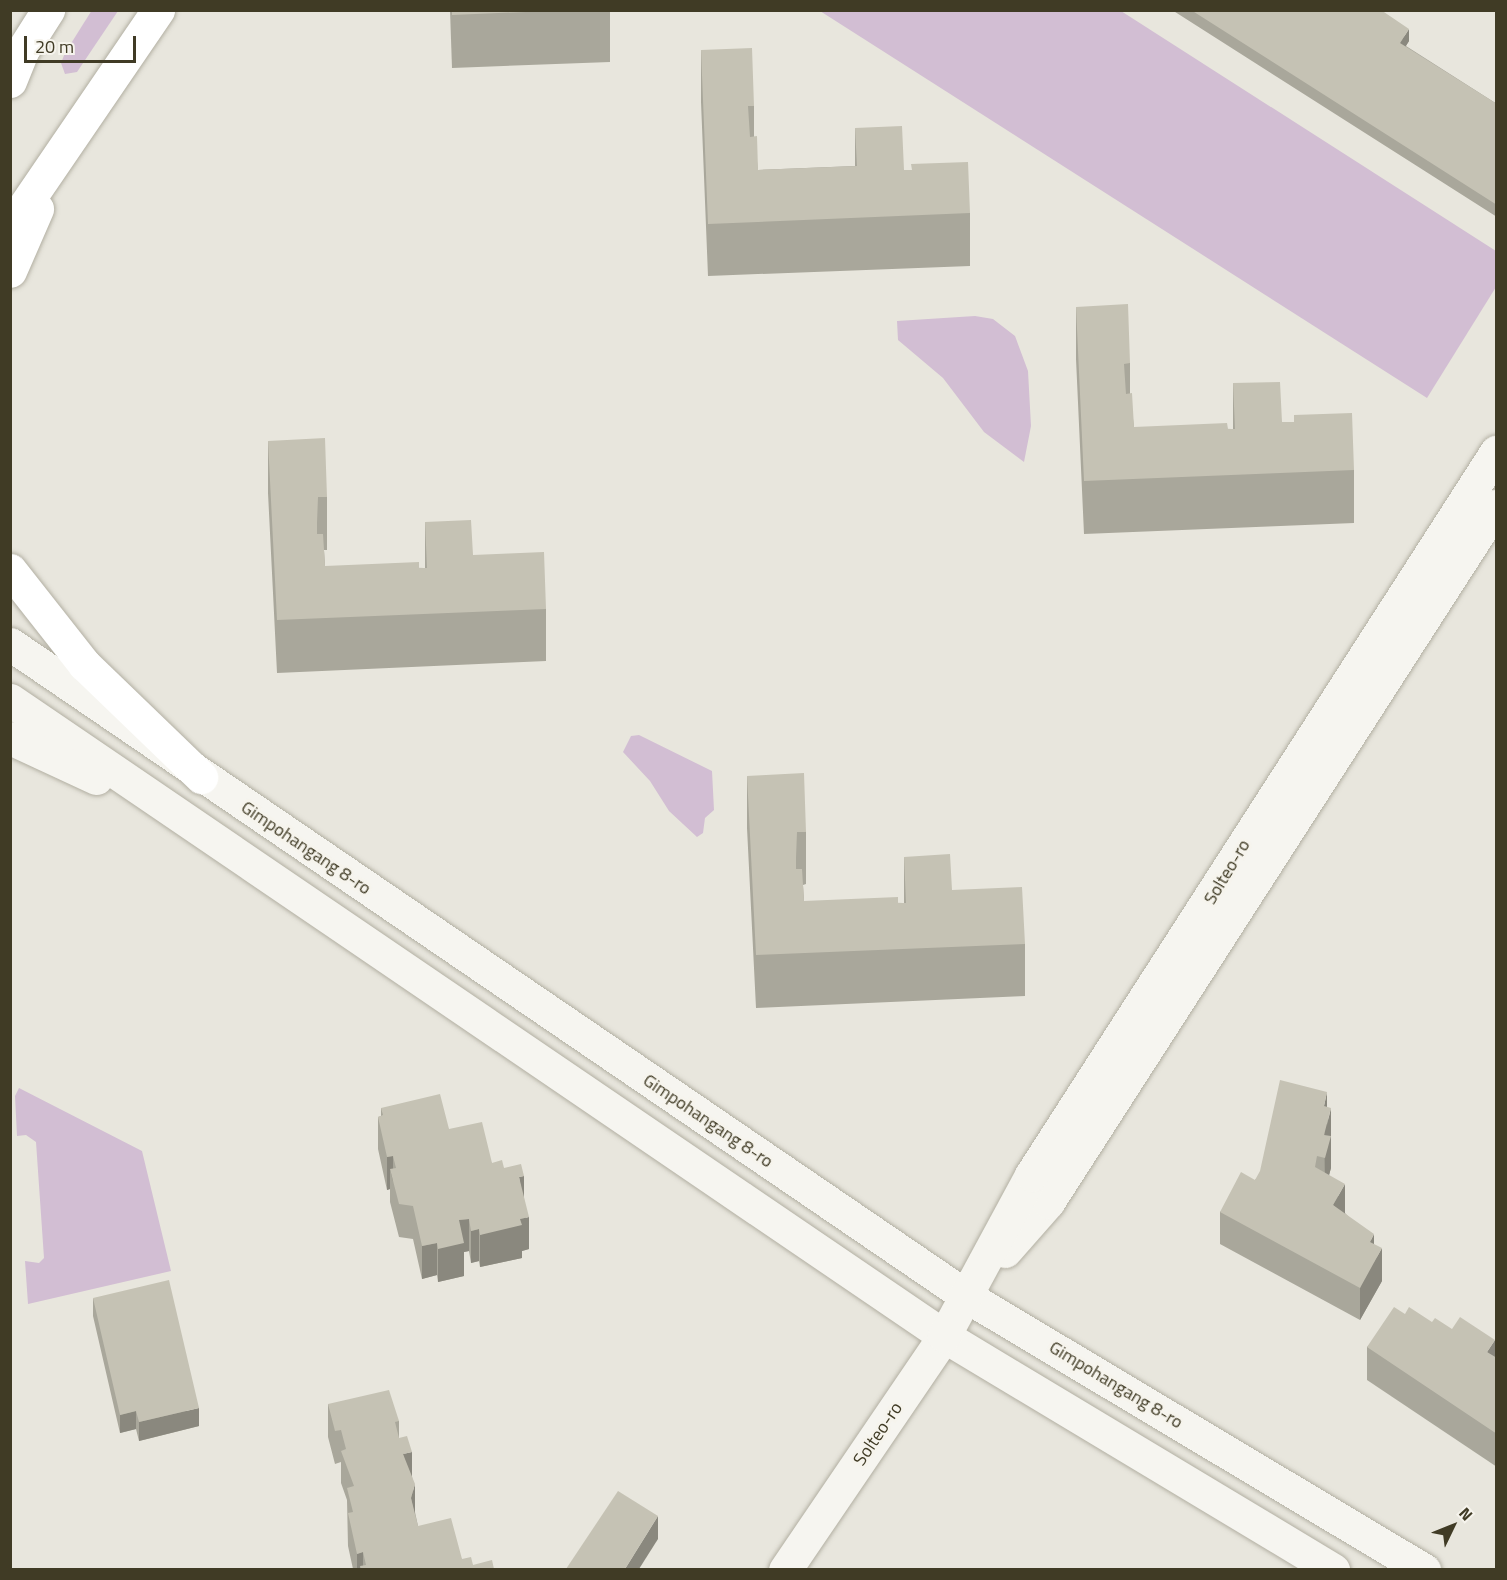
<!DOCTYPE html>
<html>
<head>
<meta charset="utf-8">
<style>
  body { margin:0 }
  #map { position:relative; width:1507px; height:1580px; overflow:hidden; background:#e8e6dd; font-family:"Titillium Web",sans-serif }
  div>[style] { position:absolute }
  .green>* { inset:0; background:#d2bed3 }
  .roads { filter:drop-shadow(0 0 2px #b2afa2) drop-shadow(0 0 2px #b2afa2) }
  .minor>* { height:33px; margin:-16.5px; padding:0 16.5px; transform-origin:16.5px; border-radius:16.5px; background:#f6f5f0 }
  .major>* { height:33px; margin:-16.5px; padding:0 16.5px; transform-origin:16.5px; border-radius:16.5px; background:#fff }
  .wall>* { inset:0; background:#a9a79b }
  .shaded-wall>* { inset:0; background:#8a887e }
  .building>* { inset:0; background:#c5c2b4 }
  span { translate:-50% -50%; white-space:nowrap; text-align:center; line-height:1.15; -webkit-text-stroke:6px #f6f4ed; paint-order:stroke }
  .street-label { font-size:18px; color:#403b25 }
  .frame { position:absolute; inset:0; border:12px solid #403b25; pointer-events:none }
  .north { position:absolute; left:1423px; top:1496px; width:60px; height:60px; -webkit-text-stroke:4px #f6f4ed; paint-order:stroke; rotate:47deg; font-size:16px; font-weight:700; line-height:24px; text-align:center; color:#403b25 }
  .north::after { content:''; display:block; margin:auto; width:21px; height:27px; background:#403b25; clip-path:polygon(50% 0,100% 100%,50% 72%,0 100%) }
  .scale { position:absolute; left:24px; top:36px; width:112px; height:27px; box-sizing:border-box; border:3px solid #403b25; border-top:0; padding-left:8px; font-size:18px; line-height:21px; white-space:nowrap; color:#403b25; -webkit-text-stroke:4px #f6f4ed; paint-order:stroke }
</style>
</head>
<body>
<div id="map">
  <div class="green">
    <div style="clip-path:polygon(92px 10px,118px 11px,77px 72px,65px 74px,61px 63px,65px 53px)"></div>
    <div style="clip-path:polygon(820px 11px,1121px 11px,1496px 251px,1496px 287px,1427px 398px)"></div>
    <div style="clip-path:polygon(975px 316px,993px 319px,1015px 336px,1028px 371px,1031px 426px,1024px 462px,984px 432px,943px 378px,898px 340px,897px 321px)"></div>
    <div style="clip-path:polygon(639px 735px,712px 771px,714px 810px,705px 818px,703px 833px,697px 837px,669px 811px,650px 781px,623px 752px,631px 736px)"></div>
    <div style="clip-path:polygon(19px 1088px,142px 1151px,171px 1271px,28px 1304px,25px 1261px,39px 1263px,44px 1258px,36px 1142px,26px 1135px,17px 1136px,15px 1096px)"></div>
  </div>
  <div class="roads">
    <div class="minor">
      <div style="left:10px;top:644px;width:1157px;rotate:34.29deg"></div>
      <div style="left:966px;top:1296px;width:534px;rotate:30.89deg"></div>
      <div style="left:10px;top:700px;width:1130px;rotate:34.25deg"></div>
      <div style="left:944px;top:1336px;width:454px;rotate:31deg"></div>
      <div style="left:10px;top:738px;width:95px;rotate:24.9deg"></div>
      <div style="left:1005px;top:1251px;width:65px;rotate:-48.7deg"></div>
      <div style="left:1048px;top:1202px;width:828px;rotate:-57.23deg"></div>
      <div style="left:785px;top:1570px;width:283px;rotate:-55.8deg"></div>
      <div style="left:944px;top:1336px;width:183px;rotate:-61.6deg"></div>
      <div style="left:1031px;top:1175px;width:860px;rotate:-57.25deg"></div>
    </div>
    <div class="major">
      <div style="left:10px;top:81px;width:32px;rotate:-68deg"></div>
      <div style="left:22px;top:51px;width:49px;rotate:-57.6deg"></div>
      <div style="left:10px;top:227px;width:263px;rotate:-55.7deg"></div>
      <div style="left:10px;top:271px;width:68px;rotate:-66.5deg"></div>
      <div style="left:10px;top:570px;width:120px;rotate:51.8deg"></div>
      <div style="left:84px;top:664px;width:163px;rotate:44deg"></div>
    </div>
  </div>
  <div class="wall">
    <div style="clip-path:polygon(450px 10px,610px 10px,610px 62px,452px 68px)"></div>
    <div style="clip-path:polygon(1172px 10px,1381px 10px,1409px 41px,1406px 46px,1497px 104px,1497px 217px)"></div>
    <div style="clip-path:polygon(701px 50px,754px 106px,754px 136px,758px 170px,855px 166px,855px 128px,904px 170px,970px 213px,970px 266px,708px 276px,701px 102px)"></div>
    <div style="clip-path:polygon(1076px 307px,1130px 363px,1130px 393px,1134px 427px,1233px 429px,1233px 383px,1282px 422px,1354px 470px,1354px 523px,1084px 534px,1076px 359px)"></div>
    <div style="clip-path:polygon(268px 441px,327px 497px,327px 550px,324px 550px,325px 566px,425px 568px,425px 522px,473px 555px,546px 609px,546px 661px,277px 673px,268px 493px)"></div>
    <div style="clip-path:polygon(747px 776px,806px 832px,806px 884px,803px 885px,804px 901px,904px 903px,904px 857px,952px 890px,1025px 944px,1025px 996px,756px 1008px,747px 828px)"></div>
    <div style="clip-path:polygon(1327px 1107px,1331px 1140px,1331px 1168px,1329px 1175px,1345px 1213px,1374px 1244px,1382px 1281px,1360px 1320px,1220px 1244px,1220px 1212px,1255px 1180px)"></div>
    <div style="clip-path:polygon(381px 1108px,449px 1129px,492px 1163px,504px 1168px,524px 1199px,529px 1249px,522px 1251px,522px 1258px,480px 1267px,479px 1261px,471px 1263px,469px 1251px,464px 1252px,464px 1276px,438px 1282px,437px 1275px,422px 1279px,413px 1239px,399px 1237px,390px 1202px,390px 1189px,387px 1190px,378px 1149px,378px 1117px,381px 1116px)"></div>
    <div style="clip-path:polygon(93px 1298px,199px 1426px,139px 1441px,136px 1429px,120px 1433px,93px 1316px)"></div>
    <div style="clip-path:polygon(1405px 1314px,1497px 1358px,1497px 1467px,1367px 1380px,1367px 1347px)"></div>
    <div style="clip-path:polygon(328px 1404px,399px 1421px,399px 1438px,412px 1476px,415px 1512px,418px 1526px,462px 1559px,473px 1565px,494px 1569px,353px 1569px,348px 1546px,347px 1500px,341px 1483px,341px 1462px,335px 1464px,328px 1437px)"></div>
  </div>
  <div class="shaded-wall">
    <div style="clip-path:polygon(1409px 29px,1409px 41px,1400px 55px,1400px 43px)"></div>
    <div style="clip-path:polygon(1327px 1092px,1327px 1125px,1331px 1108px,1331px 1168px,1325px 1190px,1324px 1106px)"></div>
    <div style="clip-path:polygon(393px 1156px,393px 1181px,390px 1169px,390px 1189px,387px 1190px,387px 1157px)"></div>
    <div style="clip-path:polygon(524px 1176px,524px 1208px,519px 1177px)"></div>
    <div style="clip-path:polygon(1345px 1184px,1345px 1216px,1333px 1205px)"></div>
    <div style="clip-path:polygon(529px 1217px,529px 1249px,522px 1251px,522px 1258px,480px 1267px,480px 1235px,520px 1219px)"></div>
    <div style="clip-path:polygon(469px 1219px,469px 1251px,464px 1252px,464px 1276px,438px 1282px,438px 1249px,459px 1220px)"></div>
    <div style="clip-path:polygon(479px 1229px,479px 1261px,471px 1263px,471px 1231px)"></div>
    <div style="clip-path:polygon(1374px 1234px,1374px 1262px,1382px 1248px,1382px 1281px,1360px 1320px,1360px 1288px,1370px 1242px)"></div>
    <div style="clip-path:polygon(437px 1243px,437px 1275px,422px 1279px,422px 1246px)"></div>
    <div style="clip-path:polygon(1495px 1340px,1495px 1372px,1487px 1352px)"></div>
    <div style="clip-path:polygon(199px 1408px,199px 1426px,139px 1441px,139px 1422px)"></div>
    <div style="clip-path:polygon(136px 1411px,136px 1429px,120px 1433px,120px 1415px)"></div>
    <div style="clip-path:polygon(412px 1452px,412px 1484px,403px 1454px)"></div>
    <div style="clip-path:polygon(415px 1484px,415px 1517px,411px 1498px)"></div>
    <div style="clip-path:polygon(658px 1516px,658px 1539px,639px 1569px,625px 1569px)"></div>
    <div style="clip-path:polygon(363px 1552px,363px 1569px,360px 1566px,360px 1569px,357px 1569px,357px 1554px)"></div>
  </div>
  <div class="building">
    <div style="clip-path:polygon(452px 10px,574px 10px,452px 15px)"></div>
    <div style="clip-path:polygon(1191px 10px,1381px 10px,1409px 29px,1400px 43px,1497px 104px,1497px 205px)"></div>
    <div style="clip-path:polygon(752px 48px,754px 106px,748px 106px,750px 137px,757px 136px,758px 170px,857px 166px,855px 128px,902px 126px,904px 170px,912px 170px,911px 164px,968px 162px,970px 213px,708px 224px,701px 50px)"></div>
    <div style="clip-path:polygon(1128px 304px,1130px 363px,1124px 364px,1126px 394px,1132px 393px,1134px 427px,1227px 423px,1228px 429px,1235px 429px,1233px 383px,1280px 382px,1282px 422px,1294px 422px,1294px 415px,1352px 413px,1354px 470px,1084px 481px,1076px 307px)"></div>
    <div style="clip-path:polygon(325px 438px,327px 497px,318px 497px,317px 523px,317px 534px,323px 534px,325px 566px,419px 562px,419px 568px,427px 568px,425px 522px,471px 520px,473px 555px,544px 552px,546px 609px,277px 620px,268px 441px)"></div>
    <div style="clip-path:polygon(804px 773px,806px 832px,797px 832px,796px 858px,796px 869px,802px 869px,804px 901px,898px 897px,898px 903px,906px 903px,904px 857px,950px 854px,952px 890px,1022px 887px,1025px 944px,756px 955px,747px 776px)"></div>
    <div style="clip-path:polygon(1280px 1080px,1327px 1092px,1324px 1106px,1331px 1108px,1324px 1135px,1331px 1136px,1325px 1158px,1317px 1156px,1315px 1167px,1345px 1184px,1333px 1205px,1374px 1234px,1370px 1242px,1382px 1248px,1360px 1288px,1220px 1212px,1241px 1172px,1255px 1180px,1260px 1171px)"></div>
    <div style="clip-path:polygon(440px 1094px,449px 1129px,482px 1122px,492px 1163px,502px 1160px,504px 1168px,521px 1164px,524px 1176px,519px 1177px,529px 1217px,520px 1219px,522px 1225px,480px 1235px,479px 1229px,471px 1231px,469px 1219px,459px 1220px,464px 1243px,438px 1249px,437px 1243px,422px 1246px,413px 1206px,399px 1204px,390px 1169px,396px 1168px,393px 1156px,387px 1157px,378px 1117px,383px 1115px,381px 1108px)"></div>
    <div style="clip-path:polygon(169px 1280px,199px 1408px,139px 1422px,136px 1411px,120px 1415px,93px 1298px)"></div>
    <div style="clip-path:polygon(1394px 1307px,1405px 1314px,1409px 1307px,1432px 1322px,1435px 1318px,1452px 1329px,1460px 1317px,1495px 1340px,1487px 1352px,1497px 1358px,1497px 1434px,1367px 1347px)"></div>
    <div style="clip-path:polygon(389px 1390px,399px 1421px,395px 1422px,399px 1438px,407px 1436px,412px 1452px,403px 1454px,415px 1484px,411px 1498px,418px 1526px,451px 1518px,462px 1559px,471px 1557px,473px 1565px,492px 1560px,494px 1569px,361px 1569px,360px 1566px,366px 1565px,363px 1552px,357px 1554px,348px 1513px,353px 1512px,347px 1488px,354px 1486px,341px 1451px,346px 1449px,341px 1430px,335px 1431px,328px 1404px)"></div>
    <div style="clip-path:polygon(618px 1491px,658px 1516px,625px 1569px,566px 1569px)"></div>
  </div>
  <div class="street-label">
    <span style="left:306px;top:848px;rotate:34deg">Gimpohangang 8-ro</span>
    <span style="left:1227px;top:872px;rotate:-59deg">Solteo-ro</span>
    <span style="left:708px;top:1121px;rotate:34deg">Gimpohangang 8-ro</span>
    <span style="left:1116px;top:1385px;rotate:31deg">Gimpohangang 8-ro</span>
    <span style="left:878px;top:1434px;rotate:-56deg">Solteo-ro</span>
  </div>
  <div class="frame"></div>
  <div class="north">N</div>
  <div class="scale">20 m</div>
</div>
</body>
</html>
